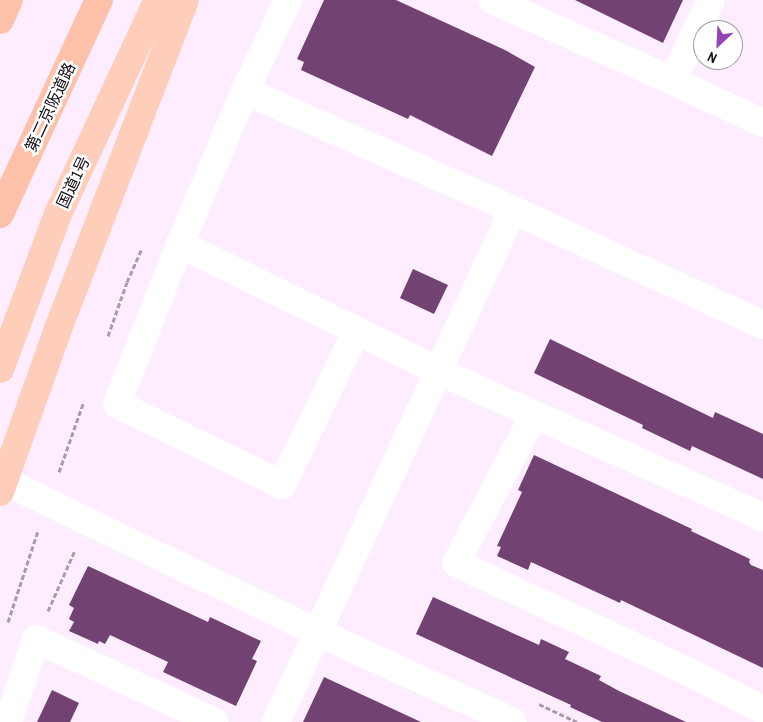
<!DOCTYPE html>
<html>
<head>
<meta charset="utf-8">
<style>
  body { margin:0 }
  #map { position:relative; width:763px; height:722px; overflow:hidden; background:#feedfe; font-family:"Archivo Narrow","Noto Sans JP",sans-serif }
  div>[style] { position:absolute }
  .building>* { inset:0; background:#724273 }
  .path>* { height:3px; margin-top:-1.5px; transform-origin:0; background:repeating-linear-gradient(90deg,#a99ba9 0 5px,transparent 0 7.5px) }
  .minor>* { height:28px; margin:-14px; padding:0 14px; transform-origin:14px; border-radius:14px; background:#fff }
  .tertiary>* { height:28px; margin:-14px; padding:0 14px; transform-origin:14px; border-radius:14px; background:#fff }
  .trunk>* { height:28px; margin:-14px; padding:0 14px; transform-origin:14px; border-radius:14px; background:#fecebb }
  .motorway>* { height:28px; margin:-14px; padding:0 14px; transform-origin:14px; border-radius:14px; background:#fdc1aa }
  span { translate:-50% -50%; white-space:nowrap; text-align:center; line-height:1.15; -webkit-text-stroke:5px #fff; paint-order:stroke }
  .street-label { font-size:16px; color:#150c15 }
  .north { position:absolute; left:693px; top:20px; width:50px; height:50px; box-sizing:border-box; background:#fff; border:1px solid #a19ea1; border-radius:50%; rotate:205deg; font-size:14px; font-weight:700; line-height:20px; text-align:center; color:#150c15 }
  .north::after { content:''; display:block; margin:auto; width:18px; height:22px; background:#9345b5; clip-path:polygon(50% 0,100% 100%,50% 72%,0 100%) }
</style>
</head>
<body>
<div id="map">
  <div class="building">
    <div style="clip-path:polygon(324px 0,396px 0,505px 50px,535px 67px,492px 156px,410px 115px,408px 119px,301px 70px,304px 62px,297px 59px)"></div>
    <div style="clip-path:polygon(575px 0,683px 0,663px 43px)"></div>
    <div style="clip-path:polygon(413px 269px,448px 285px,434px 314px,400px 298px)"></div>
    <div style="clip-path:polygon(550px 339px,713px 418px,715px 412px,763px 434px,763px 479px,692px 446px,690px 451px,642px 428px,643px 425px,534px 373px)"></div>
    <div style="clip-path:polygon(534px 455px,692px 529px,691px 531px,750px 559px,749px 562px,751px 565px,763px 570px,763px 668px,621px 600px,620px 603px,531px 562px,528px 570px,497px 556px,501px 547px,497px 546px,522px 492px,518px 490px)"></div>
    <div style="clip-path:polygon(88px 566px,208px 622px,210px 617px,261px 641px,252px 659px,257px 661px,236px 706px,163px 672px,168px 662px,110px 635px,105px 644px,99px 641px,98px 644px,69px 631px,74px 622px,69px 619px,74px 608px,69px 605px)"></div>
    <div style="clip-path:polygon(433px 597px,539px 645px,541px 639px,569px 652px,565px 659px,601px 676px,599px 680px,619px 691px,686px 722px,602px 722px,570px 707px,571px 705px,416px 634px)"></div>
    <div style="clip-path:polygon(324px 677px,421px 722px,303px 722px)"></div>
    <div style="clip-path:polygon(52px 690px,79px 703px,70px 722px,37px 722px)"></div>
  </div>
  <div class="path">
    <div style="left:108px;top:336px;width:57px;rotate:-70.6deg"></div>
    <div style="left:127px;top:282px;width:36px;rotate:-66deg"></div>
    <div style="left:59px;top:472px;width:75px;rotate:-70.6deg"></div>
    <div style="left:48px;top:611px;width:67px;rotate:-66.1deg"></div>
    <div style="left:8px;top:622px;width:96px;rotate:-71.8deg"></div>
    <div style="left:539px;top:704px;width:42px;rotate:25.3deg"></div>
  </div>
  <div class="minor">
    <div style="left:288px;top:0;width:101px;rotate:115.3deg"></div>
    <div style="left:245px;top:91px;width:166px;rotate:113deg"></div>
    <div style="left:180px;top:244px;width:172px;rotate:111.5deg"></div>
    <div style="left:117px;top:404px;width:184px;rotate:26.1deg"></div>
    <div style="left:282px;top:485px;width:172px;rotate:-64.2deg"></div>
    <div style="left:492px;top:0;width:198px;rotate:24.1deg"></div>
    <div style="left:673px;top:81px;width:89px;rotate:-64.9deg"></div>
    <div style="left:673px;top:81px;width:99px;rotate:25deg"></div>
    <div style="left:245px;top:91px;width:293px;rotate:23.9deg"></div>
    <div style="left:513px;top:210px;width:275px;rotate:24.7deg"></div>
    <div style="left:180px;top:244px;width:290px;rotate:26.2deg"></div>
    <div style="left:440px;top:372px;width:354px;rotate:24.2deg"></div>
    <div style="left:534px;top:415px;width:167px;rotate:117.8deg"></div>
    <div style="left:456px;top:563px;width:264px;rotate:25.1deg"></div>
    <div style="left:695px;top:675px;width:76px;rotate:27.2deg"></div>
    <div style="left:8px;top:722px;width:88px;rotate:-71.4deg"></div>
    <div style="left:36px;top:639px;width:197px;rotate:24.9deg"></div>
    <div style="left:276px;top:722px;width:564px;rotate:-65.16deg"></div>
  </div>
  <div class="tertiary">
    <div style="left:0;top:479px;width:354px;rotate:25.8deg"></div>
    <div style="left:319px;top:633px;width:213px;rotate:24.6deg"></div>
  </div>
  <div class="trunk">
    <div style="left:0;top:369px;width:165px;rotate:-69.5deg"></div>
    <div style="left:58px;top:214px;width:236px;rotate:-65deg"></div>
    <div style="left:0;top:492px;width:173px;rotate:-70.4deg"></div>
    <div style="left:58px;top:329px;width:353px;rotate:-68.9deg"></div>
  </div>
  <div class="motorway">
    <div style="left:0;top:20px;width:22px;rotate:-66deg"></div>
    <div style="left:0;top:214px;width:236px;rotate:-65.2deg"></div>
  </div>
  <div class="street-label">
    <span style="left:50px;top:107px;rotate:-65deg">第二京阪道路</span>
    <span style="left:73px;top:182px;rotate:-65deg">国道1号</span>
  </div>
  <div class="north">N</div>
</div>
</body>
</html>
